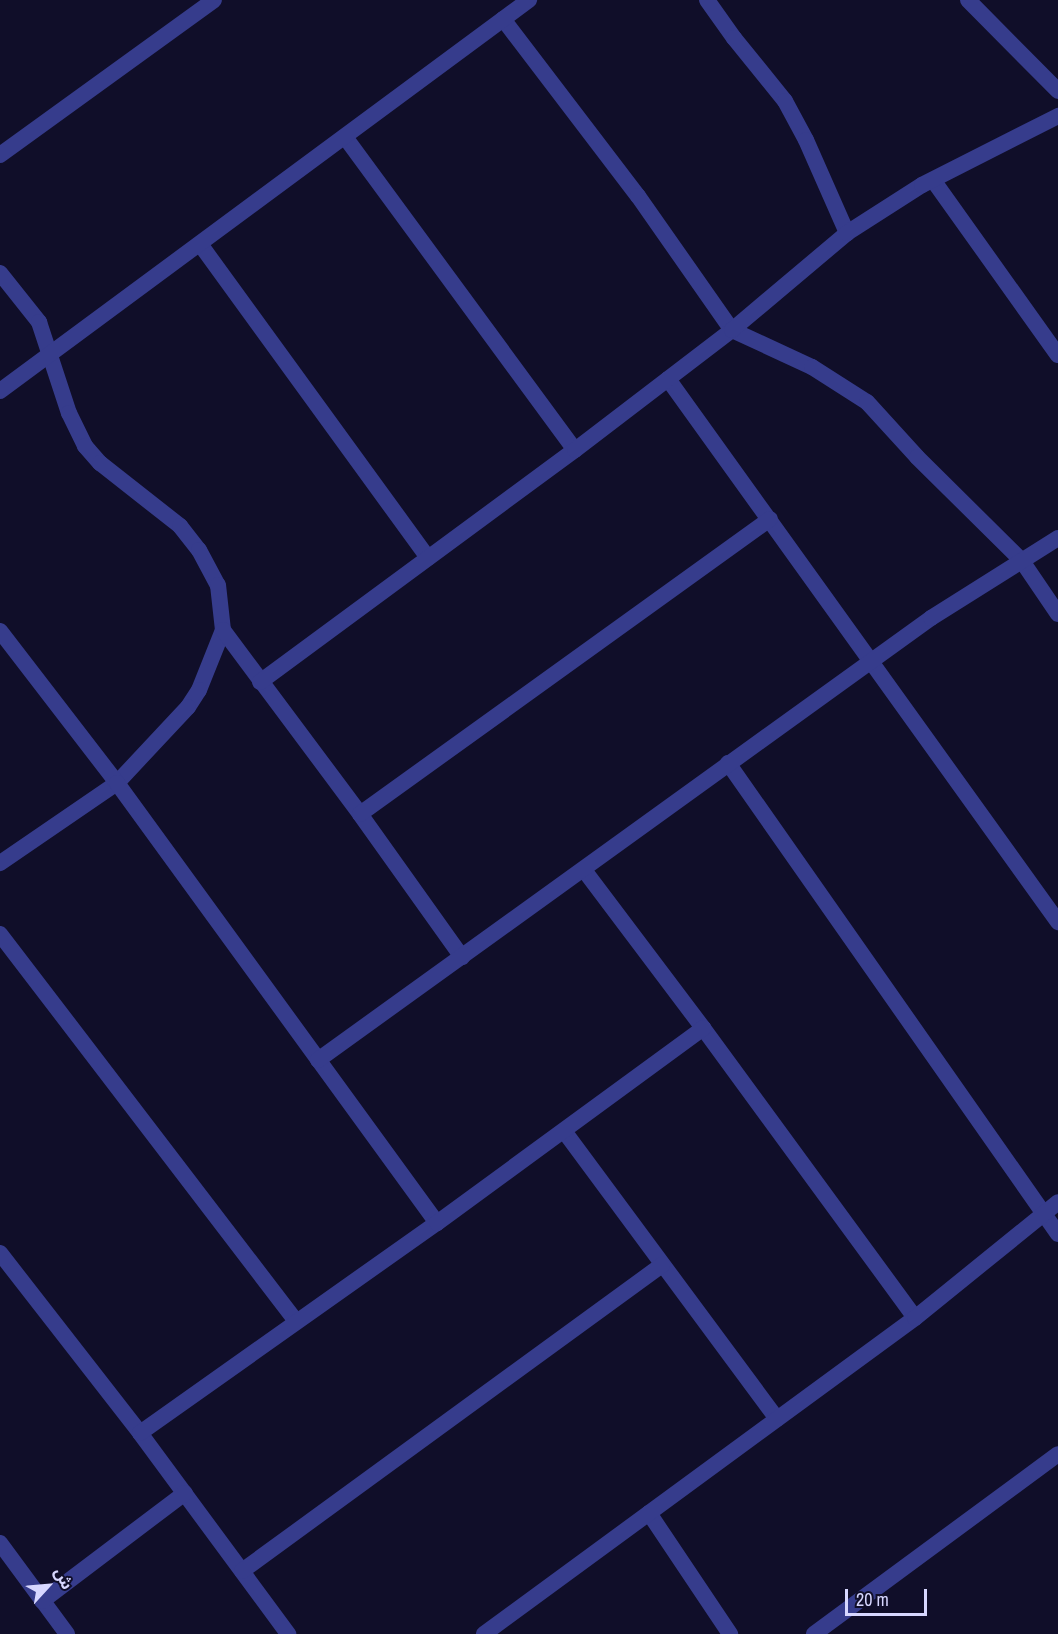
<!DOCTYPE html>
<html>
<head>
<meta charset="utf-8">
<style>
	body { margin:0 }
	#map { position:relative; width:1058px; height:1634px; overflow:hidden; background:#100e29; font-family:"Archivo Narrow","Noto Sans Arabic",sans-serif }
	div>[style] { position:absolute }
	.minor>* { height:16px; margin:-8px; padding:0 8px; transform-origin:8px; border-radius:8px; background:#363c8c }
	span { translate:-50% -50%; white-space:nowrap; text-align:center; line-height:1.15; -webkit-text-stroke:6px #100e29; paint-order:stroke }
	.north { position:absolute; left:18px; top:1556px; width:60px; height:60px; -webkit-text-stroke:4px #100e29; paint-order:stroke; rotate:64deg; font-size:16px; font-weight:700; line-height:24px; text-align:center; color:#d7d7ff }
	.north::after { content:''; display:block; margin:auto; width:21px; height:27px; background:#d7d7ff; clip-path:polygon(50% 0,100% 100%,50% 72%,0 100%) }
	.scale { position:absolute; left:845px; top:1589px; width:82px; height:27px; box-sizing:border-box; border:3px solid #d7d7ff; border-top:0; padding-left:8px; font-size:18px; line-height:21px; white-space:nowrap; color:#d7d7ff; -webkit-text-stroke:4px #100e29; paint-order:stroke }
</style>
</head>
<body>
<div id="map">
	<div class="minor">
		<i style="left:707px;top:0;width:47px;rotate:54.6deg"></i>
		<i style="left:734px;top:38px;width:81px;rotate:51deg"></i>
		<i style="left:785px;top:101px;width:44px;rotate:61.7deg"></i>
		<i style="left:806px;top:140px;width:102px;rotate:66.2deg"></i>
		<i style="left:968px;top:0;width:128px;rotate:45.3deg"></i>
		<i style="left:503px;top:19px;width:223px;rotate:52.7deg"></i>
		<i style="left:638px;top:196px;width:164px;rotate:55deg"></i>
		<i style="left:732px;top:330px;width:88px;rotate:24.8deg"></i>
		<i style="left:812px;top:367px;width:65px;rotate:32.5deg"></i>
		<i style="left:867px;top:402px;width:74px;rotate:47.7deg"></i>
		<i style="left:917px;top:457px;width:148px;rotate:44.7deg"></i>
		<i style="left:1022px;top:561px;width:64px;rotate:55.8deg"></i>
		<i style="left:345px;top:137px;width:388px;rotate:53.7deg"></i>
		<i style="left:0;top:155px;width:264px;rotate:-35.9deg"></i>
		<i style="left:933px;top:180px;width:215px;rotate:54.5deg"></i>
		<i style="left:200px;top:244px;width:388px;rotate:54deg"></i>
		<i style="left:0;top:273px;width:63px;rotate:51.5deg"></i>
		<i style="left:39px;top:322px;width:96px;rotate:71.8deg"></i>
		<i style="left:69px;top:413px;width:37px;rotate:64deg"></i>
		<i style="left:85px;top:446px;width:23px;rotate:49deg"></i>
		<i style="left:100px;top:463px;width:102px;rotate:38.2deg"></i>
		<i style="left:180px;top:526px;width:31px;rotate:52deg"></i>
		<i style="left:199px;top:550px;width:40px;rotate:62deg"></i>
		<i style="left:218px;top:585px;width:45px;rotate:83.7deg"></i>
		<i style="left:223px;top:630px;width:65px;rotate:111.8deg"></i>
		<i style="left:199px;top:690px;width:20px;rotate:123deg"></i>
		<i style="left:188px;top:707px;width:104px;rotate:133.1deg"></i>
		<i style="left:117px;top:783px;width:142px;rotate:145.6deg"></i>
		<i style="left:668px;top:379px;width:669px;rotate:54.31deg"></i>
		<i style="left:0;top:391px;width:658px;rotate:-36.47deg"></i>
		<i style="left:223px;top:630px;width:229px;rotate:53.3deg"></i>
		<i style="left:360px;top:814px;width:176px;rotate:54.5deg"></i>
		<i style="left:0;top:631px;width:192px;rotate:52.4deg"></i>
		<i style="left:117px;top:783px;width:544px;rotate:53.97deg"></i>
		<i style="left:260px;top:682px;width:391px;rotate:-36.4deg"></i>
		<i style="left:575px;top:450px;width:198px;rotate:-37.4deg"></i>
		<i style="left:732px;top:330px;width:150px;rotate:-40.1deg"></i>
		<i style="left:847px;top:233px;width:89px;rotate:-32.6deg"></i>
		<i style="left:922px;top:185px;width:153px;rotate:-26.9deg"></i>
		<i style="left:728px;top:763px;width:575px;rotate:54.98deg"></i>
		<i style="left:360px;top:814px;width:505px;rotate:-35.74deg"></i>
		<i style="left:584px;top:870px;width:198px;rotate:53deg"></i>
		<i style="left:703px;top:1028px;width:359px;rotate:53.8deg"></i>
		<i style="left:0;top:934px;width:487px;rotate:52.6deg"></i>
		<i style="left:318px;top:1060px;width:756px;rotate:-35.79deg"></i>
		<i style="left:931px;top:618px;width:150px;rotate:-32.2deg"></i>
		<i style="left:564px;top:1131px;width:358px;rotate:53.5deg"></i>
		<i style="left:0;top:1253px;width:228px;rotate:52.1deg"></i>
		<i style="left:140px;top:1433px;width:250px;rotate:53.6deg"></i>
		<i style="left:140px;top:1433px;width:364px;rotate:-35.3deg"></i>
		<i style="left:437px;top:1223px;width:330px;rotate:-36.2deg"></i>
		<i style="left:649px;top:1513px;width:146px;rotate:56.2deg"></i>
		<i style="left:0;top:1543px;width:113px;rotate:53.6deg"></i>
		<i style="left:242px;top:1571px;width:520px;rotate:-36.08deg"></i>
		<i style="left:42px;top:1601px;width:179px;rotate:-37.1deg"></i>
		<i style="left:484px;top:1634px;width:534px;rotate:-36.25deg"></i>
		<i style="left:915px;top:1318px;width:184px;rotate:-39deg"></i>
		<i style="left:814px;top:1634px;width:303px;rotate:-36.4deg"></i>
	</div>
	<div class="north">ش</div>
	<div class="scale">20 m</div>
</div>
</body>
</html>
